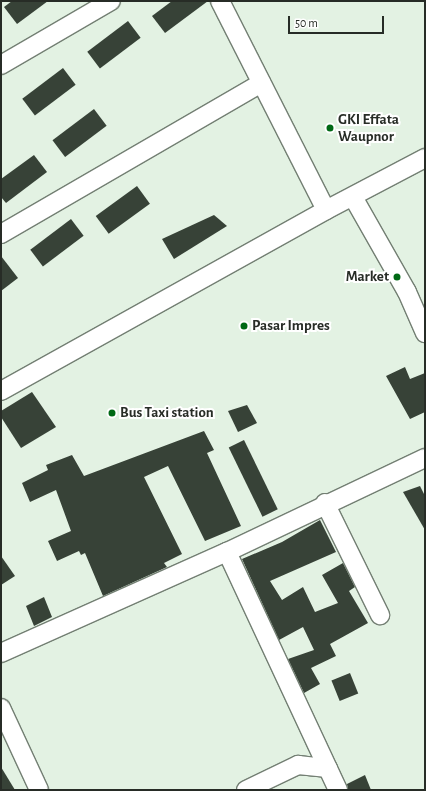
<!DOCTYPE html>
<html>
<head>
<meta charset="utf-8">
<style>
	body { margin:0 }
	#map { position:relative; width:426px; height:791px; overflow:hidden; background:#e3f2e3; font-family:"Alegreya Sans",sans-serif }
	div>[style] { position:absolute }
	.building>* { inset:0; background:#374237; transform-origin:0 0 }
	.roads { filter:drop-shadow(1px 0 #737f73) drop-shadow(-1px 0 #737f73) drop-shadow(0 1px #737f73) drop-shadow(0 -1px #737f73) }
	.minor>* { height:18px; margin:-9px; padding:0 9px; transform-origin:9px; border-radius:9px; background:#fff }
	.dots>* { width:11px; height:11px; translate:-50% -50%; box-sizing:border-box; border:2px solid #fff; border-radius:50% }
	span { translate:-50% -50%; white-space:nowrap; text-align:center; line-height:1.15; -webkit-text-stroke:4px #fff; paint-order:stroke }
	.poi-label { font-size:15px; color:#272c26; font-weight:700 }
	.left { translate:0 -50%; text-align:left }
	.right { translate:-100% -50%; text-align:right }
	.frame { position:absolute; inset:0; border:2px solid #272c26; pointer-events:none }
	.scale { position:absolute; left:288px; top:16px; width:96px; height:18px; box-sizing:border-box; border:2px solid #272c26; border-top:0; padding-left:5px; font-size:12px; line-height:14px; white-space:nowrap; color:#272c26; -webkit-text-stroke:3px #fff; paint-order:stroke }
</style>
</head>
<body>
<div id="map">
	<div class="building">
		<i style="clip-path:polygon(12px 1px,48px 1px,17px 24px,4px 7px)"></i>
		<i style="clip-path:polygon(172px 1px,208px 1px,165px 33px,152px 16px)"></i>
		<i style="left:128px;top:21px;width:21px;height:51px;rotate:53deg"></i>
		<i style="left:63px;top:68px;width:21px;height:51px;rotate:53deg"></i>
		<i style="left:94px;top:109px;width:21px;height:52px;rotate:53deg"></i>
		<i style="clip-path:polygon(34px 155px,47px 172px,6px 203px,1px 197px,1px 179px)"></i>
		<i style="left:137px;top:186px;width:22px;height:51px;rotate:54deg"></i>
		<i style="clip-path:polygon(214px 215px,227px 226px,174px 259px,162px 239px)"></i>
		<i style="left:71px;top:219px;width:21px;height:51px;rotate:53deg"></i>
		<i style="clip-path:polygon(1px 256px,18px 278px,1px 291px)"></i>
		<i style="clip-path:polygon(405px 367px,410px 379px,425px 373px,425px 412px,410px 419px,386px 376px)"></i>
		<i style="clip-path:polygon(32px 392px,56px 427px,21px 448px,1px 417px,1px 411px)"></i>
		<i style="clip-path:polygon(247px 405px,257px 423px,238px 432px,228px 411px)"></i>
		<i style="clip-path:polygon(204px 431px,214px 450px,207px 453px,241px 526px,205px 541px,168px 466px,144px 477px,182px 554px,164px 563px,167px 567px,103px 596px,85px 553px,81px 555px,79px 551px,57px 561px,48px 541px,71px 531px,56px 490px,30px 502px,22px 483px,48px 470px,46px 465px,72px 455px,84px 476px)"></i>
		<i style="left:244px;top:440px;width:77px;height:17px;rotate:64deg"></i>
		<i style="clip-path:polygon(420px 486px,425px 496px,425px 530px,403px 492px)"></i>
		<i style="clip-path:polygon(320px 520px,336px 552px,270px 581px,282px 600px,303px 587px,315px 612px,338px 603px,322px 575px,343px 563px,355px 587px,349px 591px,368px 623px,330px 644px,336px 656px,311px 668px,320px 684px,304px 693px,288px 659px,314px 650px,303px 627px,279px 640px,242px 559px,282px 542px)"></i>
		<i style="clip-path:polygon(1px 556px,15px 576px,1px 585px)"></i>
		<i style="clip-path:polygon(44px 597px,52px 617px,34px 626px,26px 606px)"></i>
		<i style="left:350px;top:673px;width:22px;height:20px;rotate:68deg"></i>
		<i style="clip-path:polygon(1px 767px,15px 790px,1px 790px)"></i>
		<i style="clip-path:polygon(365px 775px,371px 790px,348px 790px,347px 784px)"></i>
	</div>
	<div class="roads">
		<div class="minor">
			<i style="left:220px;top:1px;width:234px;rotate:63.1deg"></i>
			<i style="left:1px;top:65px;width:127px;rotate:-30.2deg"></i>
			<i style="left:353px;top:197px;width:109px;rotate:60.4deg"></i>
			<i style="left:407px;top:292px;width:45px;rotate:66.3deg"></i>
			<i style="left:1px;top:234px;width:301px;rotate:-30.1deg"></i>
			<i style="left:1px;top:391px;width:372px;rotate:-29.1deg"></i>
			<i style="left:326px;top:210px;width:112px;rotate:-27.7deg"></i>
			<i style="left:325px;top:503px;width:125px;rotate:63.8deg"></i>
			<i style="left:227px;top:552px;width:263px;rotate:65deg"></i>
			<i style="left:1px;top:653px;width:248px;rotate:-24.1deg"></i>
			<i style="left:227px;top:552px;width:219px;rotate:-25.4deg"></i>
			<i style="left:1px;top:708px;width:90px;rotate:65.1deg"></i>
			<i style="left:246px;top:790px;width:58px;rotate:-25.7deg"></i>
			<i style="left:298px;top:765px;width:30px;rotate:6deg"></i>
		</div>
	</div>
	<div class="dots">
		<i style="left:330px;top:128px;background:#006915"></i>
		<i style="left:397px;top:277px;background:#006915"></i>
		<i style="left:244px;top:326px;background:#006915"></i>
		<i style="left:112px;top:413px;background:#006915"></i>
	</div>
	<div class="poi-label">
		<span class="left" style="left:338px;top:128px">GKI Effata<br>Waupnor</span>
		<span class="right" style="left:389px;top:277px">Market</span>
		<span class="left" style="left:252px;top:326px">Pasar Impres</span>
		<span class="left" style="left:120px;top:413px">Bus Taxi station</span>
	</div>
	<div class="frame"></div>
	<div class="scale">50 m</div>
</div>
</body>
</html>
